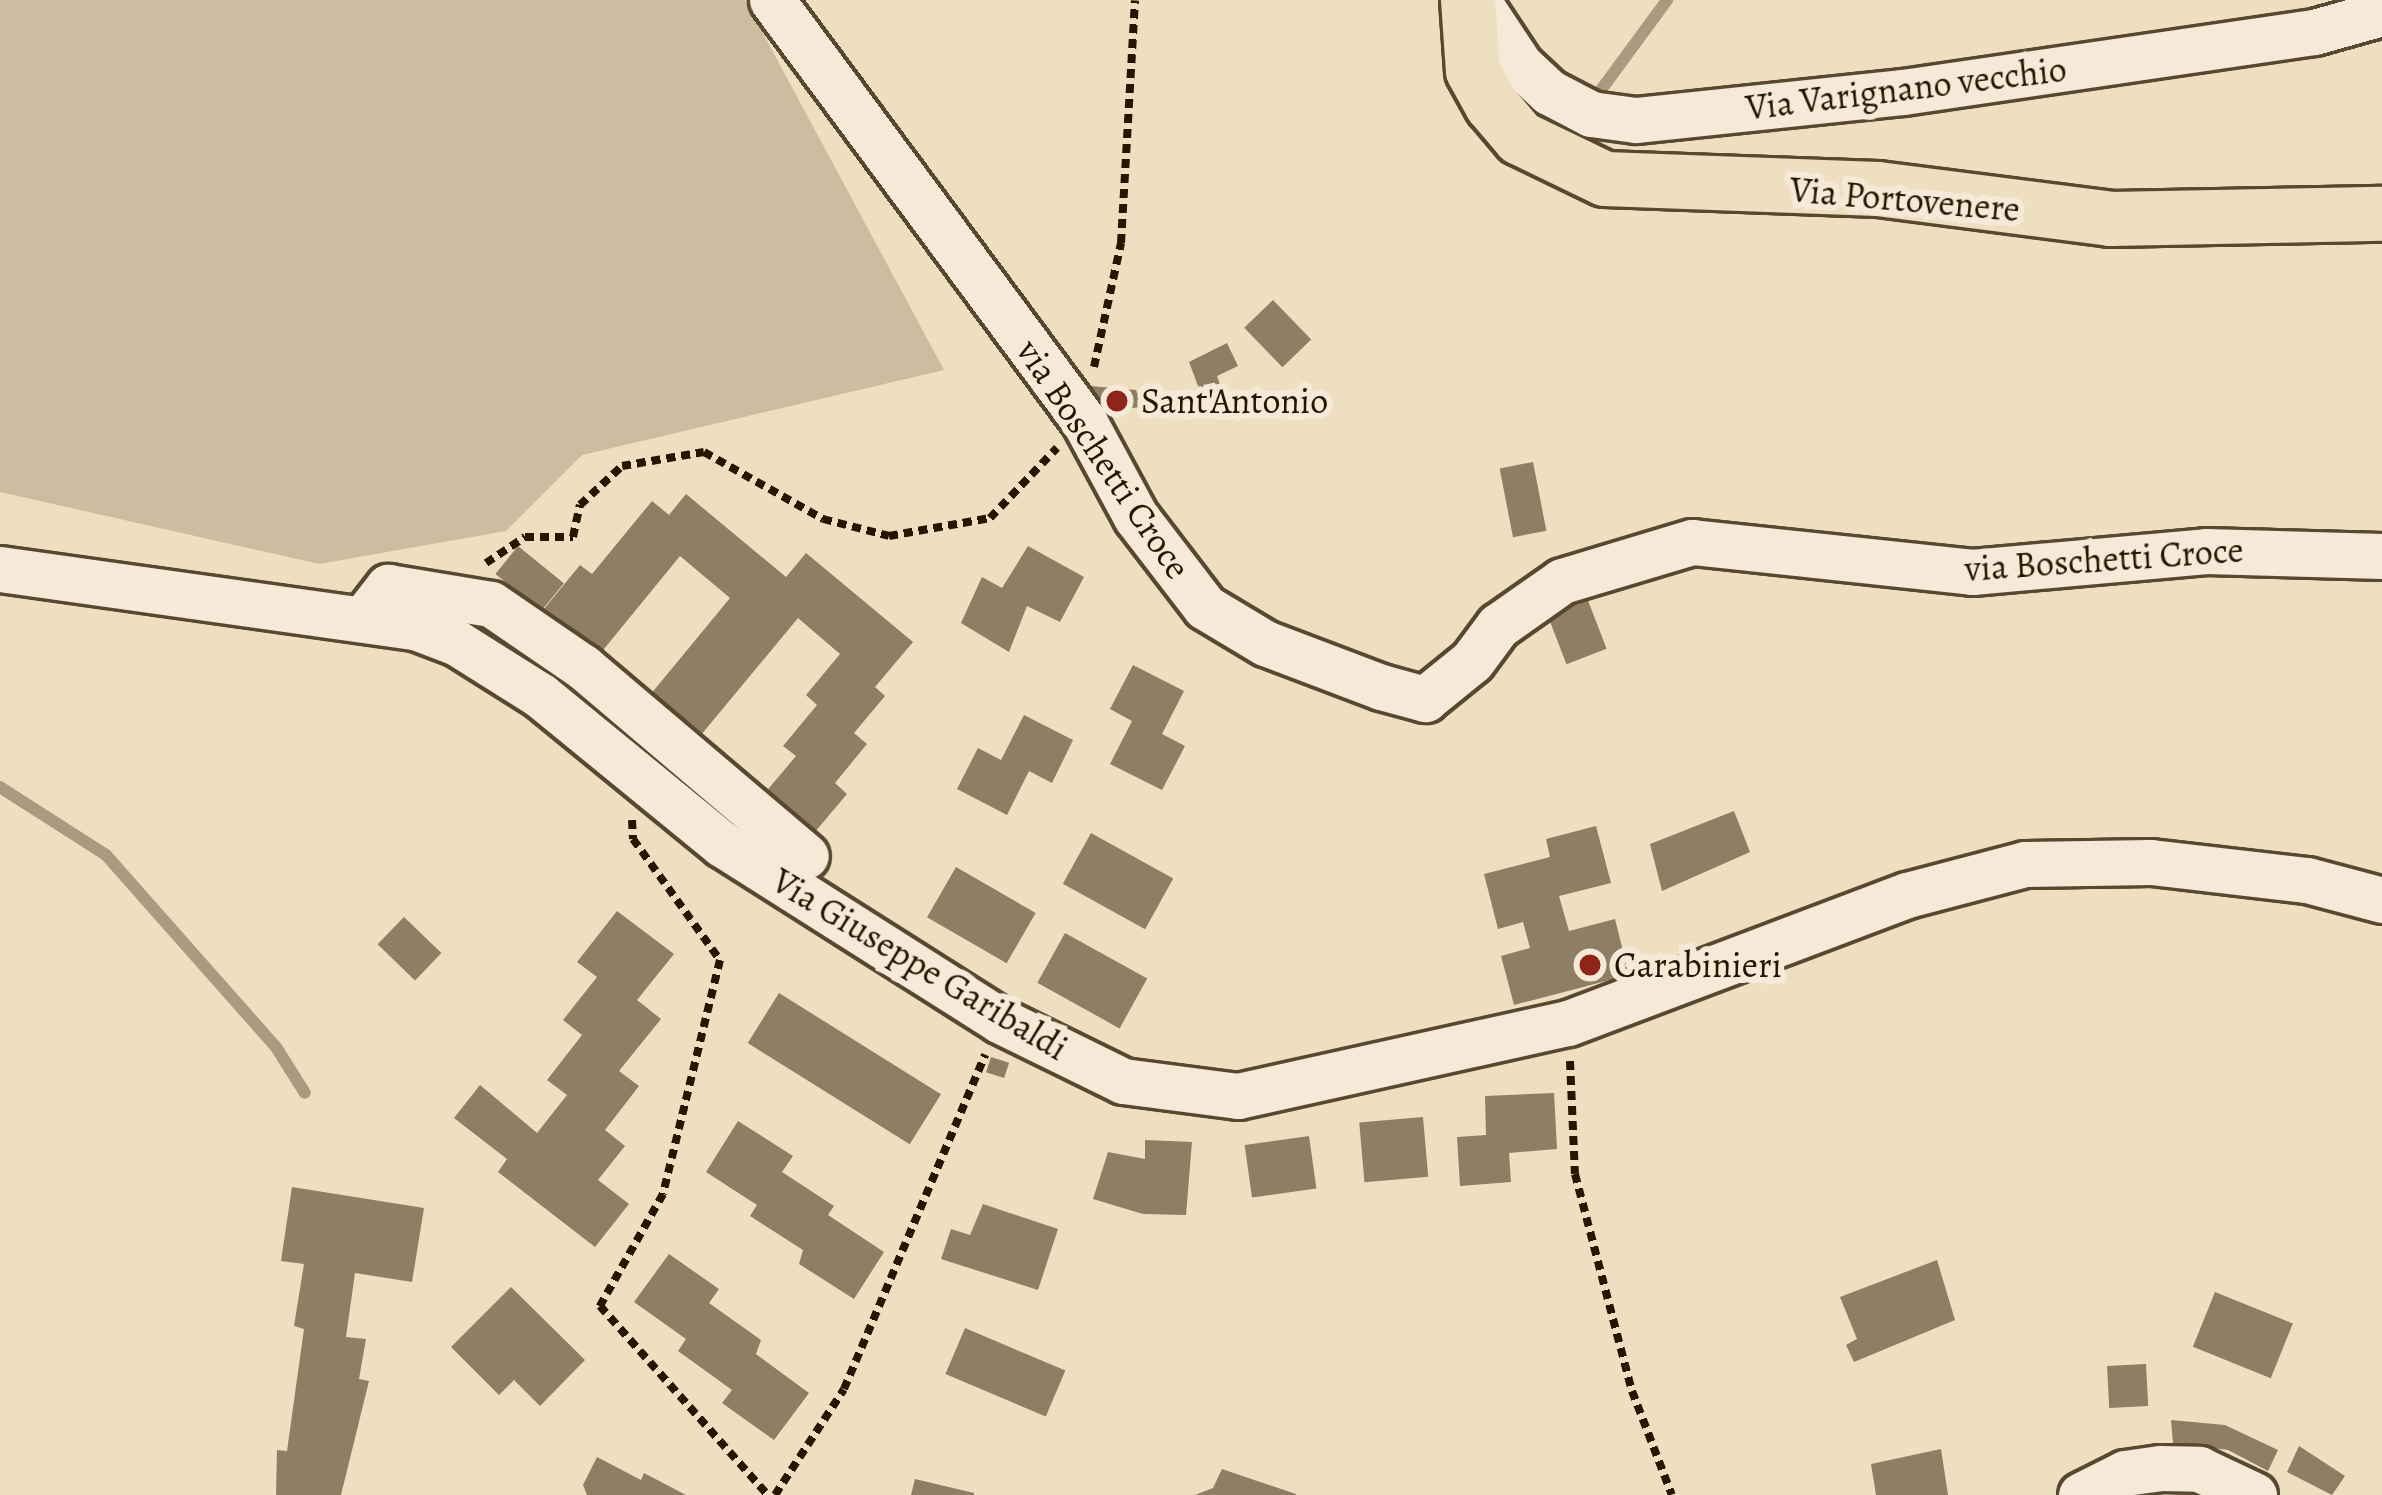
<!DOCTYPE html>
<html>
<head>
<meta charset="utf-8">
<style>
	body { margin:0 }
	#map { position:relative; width:2382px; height:1495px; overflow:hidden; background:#eedfc1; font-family:Alegreya,serif }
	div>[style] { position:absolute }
	.green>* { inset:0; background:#ccbda0 }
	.stream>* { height:12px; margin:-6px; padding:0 6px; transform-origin:6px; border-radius:6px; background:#aa9a7f }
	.building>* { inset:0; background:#8e7e64; transform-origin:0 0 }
	.path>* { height:8px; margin-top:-4px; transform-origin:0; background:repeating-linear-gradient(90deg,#271500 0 9px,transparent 0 15px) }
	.roads { filter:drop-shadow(3px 0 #594830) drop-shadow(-3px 0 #594830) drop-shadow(0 3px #594830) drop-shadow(0 -3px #594830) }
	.minor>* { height:45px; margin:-22.5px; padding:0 22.5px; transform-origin:22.5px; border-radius:22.5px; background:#f4ead7 }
	.major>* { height:54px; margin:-27px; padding:0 27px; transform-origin:27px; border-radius:27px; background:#eedfc1 }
	.dots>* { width:33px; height:33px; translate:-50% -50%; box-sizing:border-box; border:6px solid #f4ead7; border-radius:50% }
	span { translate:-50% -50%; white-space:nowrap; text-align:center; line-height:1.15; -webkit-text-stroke:12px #f4ead7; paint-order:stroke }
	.street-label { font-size:36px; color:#271500 }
	.poi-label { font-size:36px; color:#271500 }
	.left { translate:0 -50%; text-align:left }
</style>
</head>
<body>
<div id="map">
	<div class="green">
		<i style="clip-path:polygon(0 0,745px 0,944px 370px,582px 455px,506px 531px,319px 564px,0 492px)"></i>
	</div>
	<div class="stream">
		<i style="left:1601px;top:90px;width:112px;rotate:-53.7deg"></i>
		<i style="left:0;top:787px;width:126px;rotate:32.7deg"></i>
		<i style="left:106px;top:855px;width:256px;rotate:48.5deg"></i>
		<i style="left:276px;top:1047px;width:54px;rotate:57.8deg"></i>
	</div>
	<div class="building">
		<i style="left:1273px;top:300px;width:55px;height:40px;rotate:46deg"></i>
		<i style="clip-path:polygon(1227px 343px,1238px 366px,1217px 376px,1225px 399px,1206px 407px,1189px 362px)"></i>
		<i style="clip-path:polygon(1091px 386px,1136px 390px,1143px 407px,1090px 412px)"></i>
		<i style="left:1533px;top:462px;width:70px;height:34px;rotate:79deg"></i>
		<i style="clip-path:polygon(686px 494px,786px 577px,806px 553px,913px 642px,875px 687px,885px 696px,854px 733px,867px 744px,835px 783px,847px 794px,809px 839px,760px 799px,796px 756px,783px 746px,817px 705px,806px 695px,840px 654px,798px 618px,696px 741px,646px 700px,730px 598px,680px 556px,595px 660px,539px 615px,580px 565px,592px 574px,652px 501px,669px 515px)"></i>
		<i style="left:518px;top:546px;width:59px;height:36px;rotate:39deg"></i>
		<i style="clip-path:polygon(1028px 546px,1084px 577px,1060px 622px,1027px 606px,1009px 652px,961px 623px,982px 577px,1002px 588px)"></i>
		<i style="left:1584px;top:590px;width:63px;height:43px;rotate:69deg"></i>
		<i style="clip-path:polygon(1133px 665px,1184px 691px,1162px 734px,1185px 746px,1162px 790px,1110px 764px,1132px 721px,1110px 709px)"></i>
		<i style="clip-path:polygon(1024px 715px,1073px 740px,1052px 783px,1029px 771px,1007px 815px,957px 789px,978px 748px,1001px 760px)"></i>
		<i style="clip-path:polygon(1734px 811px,1750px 852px,1662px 891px,1650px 844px)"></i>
		<i style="clip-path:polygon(1596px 826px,1611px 883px,1559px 896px,1569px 931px,1615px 919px,1629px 975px,1514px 1005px,1501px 956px,1530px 948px,1523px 922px,1498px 929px,1484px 874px,1550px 857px,1546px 839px)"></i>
		<i style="left:1091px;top:833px;width:94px;height:58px;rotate:29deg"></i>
		<i style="left:956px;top:867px;width:92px;height:58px;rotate:30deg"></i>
		<i style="clip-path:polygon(617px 911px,674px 954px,637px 1000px,661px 1019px,619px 1071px,639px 1086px,605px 1130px,625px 1146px,598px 1180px,629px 1204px,595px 1247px,498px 1172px,507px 1159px,454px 1118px,480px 1085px,537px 1133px,567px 1095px,547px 1080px,582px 1035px,563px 1020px,597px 977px,577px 962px)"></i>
		<i style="left:404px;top:917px;width:52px;height:38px;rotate:44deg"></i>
		<i style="left:1065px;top:933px;width:94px;height:57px;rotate:29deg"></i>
		<i style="left:779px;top:993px;width:191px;height:59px;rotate:32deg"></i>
		<i style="left:991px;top:1057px;width:19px;height:16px;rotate:18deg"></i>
		<i style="clip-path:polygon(1554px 1093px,1557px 1149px,1509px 1153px,1511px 1182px,1460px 1186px,1457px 1137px,1486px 1135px,1485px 1096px)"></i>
		<i style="left:1423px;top:1117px;width:60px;height:64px;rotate:85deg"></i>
		<i style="clip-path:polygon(738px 1121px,793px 1156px,782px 1172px,834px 1206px,828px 1215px,884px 1252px,854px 1299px,799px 1264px,803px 1250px,750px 1216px,757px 1205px,706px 1172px)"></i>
		<i style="left:1309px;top:1136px;width:53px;height:65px;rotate:82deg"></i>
		<i style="clip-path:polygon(1145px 1140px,1192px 1142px,1186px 1215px,1143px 1214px,1093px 1199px,1108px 1152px,1145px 1159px)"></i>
		<i style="clip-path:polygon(292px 1187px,424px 1208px,412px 1282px,355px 1273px,346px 1337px,366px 1339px,359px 1379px,369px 1381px,341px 1495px,276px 1495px,277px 1450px,287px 1451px,304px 1329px,294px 1326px,304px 1264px,281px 1261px)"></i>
		<i style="clip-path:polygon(983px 1204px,1058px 1229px,1038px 1290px,941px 1259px,951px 1229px,970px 1235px)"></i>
		<i style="clip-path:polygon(669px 1254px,719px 1289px,709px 1303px,761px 1340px,756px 1354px,809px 1393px,774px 1440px,722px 1403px,732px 1390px,678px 1351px,686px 1339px,634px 1302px)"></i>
		<i style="clip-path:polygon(1937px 1260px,1955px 1320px,1854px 1362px,1846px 1345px,1857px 1339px,1840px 1297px)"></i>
		<i style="clip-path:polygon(511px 1287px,585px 1360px,540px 1406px,514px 1380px,499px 1395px,451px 1347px)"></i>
		<i style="left:2215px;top:1292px;width:84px;height:59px;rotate:22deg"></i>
		<i style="left:965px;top:1328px;width:109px;height:50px;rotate:23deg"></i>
		<i style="left:2146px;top:1364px;width:42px;height:39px;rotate:87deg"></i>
		<i style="clip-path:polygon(2171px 1420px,2225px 1425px,2278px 1450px,2268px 1471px,2228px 1450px,2173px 1443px)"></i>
		<i style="clip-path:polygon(2299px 1446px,2345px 1476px,2332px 1495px,2287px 1472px)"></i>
		<i style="clip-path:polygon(1941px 1449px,1948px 1495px,1876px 1495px,1871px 1464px)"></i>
		<i style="clip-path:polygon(597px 1457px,641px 1480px,644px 1473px,686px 1495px,587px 1495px,583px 1485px)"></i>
		<i style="clip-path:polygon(1222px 1469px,1296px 1494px,1296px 1495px,1195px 1495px,1213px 1488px)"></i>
		<i style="clip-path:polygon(915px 1479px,974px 1493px,974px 1495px,911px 1495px)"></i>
	</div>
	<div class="path">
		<i style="left:1094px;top:367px;width:127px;rotate:-77.7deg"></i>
		<i style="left:1121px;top:243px;width:243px;rotate:-86.7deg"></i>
		<i style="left:486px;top:563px;width:47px;rotate:-33.7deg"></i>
		<i style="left:525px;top:537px;width:48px"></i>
		<i style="left:573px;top:537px;width:33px;rotate:-78deg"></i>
		<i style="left:580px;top:505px;width:57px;rotate:-42.9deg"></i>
		<i style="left:622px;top:466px;width:83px;rotate:-9.7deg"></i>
		<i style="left:704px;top:452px;width:137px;rotate:29.4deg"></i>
		<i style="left:823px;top:519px;width:68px;rotate:14.4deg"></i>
		<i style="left:889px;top:536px;width:103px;rotate:-10.1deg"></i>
		<i style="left:990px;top:518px;width:97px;rotate:-46.3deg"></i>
		<i style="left:632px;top:820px;width:19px;rotate:87deg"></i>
		<i style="left:633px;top:839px;width:149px;rotate:54.3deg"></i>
		<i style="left:720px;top:960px;width:241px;rotate:103.7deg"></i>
		<i style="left:663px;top:1194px;width:129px;rotate:119.4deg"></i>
		<i style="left:600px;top:1306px;width:253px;rotate:48.4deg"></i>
		<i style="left:1570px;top:1061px;width:113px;rotate:87.5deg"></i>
		<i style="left:1575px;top:1174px;width:224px;rotate:75.3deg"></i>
		<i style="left:1632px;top:1391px;width:111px;rotate:69deg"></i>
		<i style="left:775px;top:1495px;width:126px;rotate:-56.9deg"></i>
		<i style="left:844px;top:1389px;width:363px;rotate:-67.1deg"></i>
	</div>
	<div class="roads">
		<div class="minor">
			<i style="left:772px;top:0;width:524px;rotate:53.46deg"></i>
			<i style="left:1084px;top:421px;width:109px;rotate:61.6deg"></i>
			<i style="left:1136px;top:517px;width:113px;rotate:52.5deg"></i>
			<i style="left:1205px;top:607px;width:70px;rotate:31deg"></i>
			<i style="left:1265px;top:643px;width:124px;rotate:20.8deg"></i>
			<i style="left:1381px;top:687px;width:46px;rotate:15.3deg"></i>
			<i style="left:1425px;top:699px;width:60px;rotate:-39deg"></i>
			<i style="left:1472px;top:661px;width:44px;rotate:-53.4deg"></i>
			<i style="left:1498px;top:626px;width:78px;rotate:-35.1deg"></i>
			<i style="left:1562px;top:581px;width:136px;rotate:-16.7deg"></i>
			<i style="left:1692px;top:542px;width:282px;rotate:6.1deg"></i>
			<i style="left:1972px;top:572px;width:235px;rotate:-5.1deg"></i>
			<i style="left:2206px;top:551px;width:176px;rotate:1.6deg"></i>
			<i style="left:1477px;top:0;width:78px;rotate:56.5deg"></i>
			<i style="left:1520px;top:65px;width:40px;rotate:43deg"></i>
			<i style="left:1549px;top:92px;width:47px;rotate:27.6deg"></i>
			<i style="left:1591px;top:114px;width:45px;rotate:7.6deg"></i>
			<i style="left:1636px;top:120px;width:268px;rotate:-6deg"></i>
			<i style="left:1903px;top:92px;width:415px;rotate:-8.3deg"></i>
			<i style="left:2314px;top:32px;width:71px;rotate:-15.6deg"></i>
			<i style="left:0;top:569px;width:419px;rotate:8deg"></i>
			<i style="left:415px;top:627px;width:45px;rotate:20.9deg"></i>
			<i style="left:457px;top:643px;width:99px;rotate:32.2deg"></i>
			<i style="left:541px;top:696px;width:234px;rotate:39.3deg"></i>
			<i style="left:722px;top:844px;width:328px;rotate:32.4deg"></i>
			<i style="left:999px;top:1020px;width:138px;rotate:26.2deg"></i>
			<i style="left:1123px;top:1081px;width:116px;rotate:7.4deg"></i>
			<i style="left:1238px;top:1096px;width:338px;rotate:-12.5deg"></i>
			<i style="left:1568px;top:1023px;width:362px;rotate:-20.7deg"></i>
			<i style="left:1907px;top:895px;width:122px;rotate:-14.7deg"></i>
			<i style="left:2025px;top:864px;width:126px;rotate:-0.9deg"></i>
			<i style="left:2151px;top:862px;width:157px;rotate:6.6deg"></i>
			<i style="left:2307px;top:880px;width:78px;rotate:14.9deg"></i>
			<i style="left:363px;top:619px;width:41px;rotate:-52deg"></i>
			<i style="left:388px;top:587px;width:104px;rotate:9.4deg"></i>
			<i style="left:491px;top:604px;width:112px;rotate:34.4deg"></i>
			<i style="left:583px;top:667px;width:292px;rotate:40.3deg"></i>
			<i style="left:2081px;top:1495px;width:49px;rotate:-26.6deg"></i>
			<i style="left:2125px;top:1473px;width:35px;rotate:-8deg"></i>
			<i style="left:2160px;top:1468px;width:39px;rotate:1deg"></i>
			<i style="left:2199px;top:1469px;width:61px;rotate:25.3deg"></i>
		</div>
		<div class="major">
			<i style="left:1468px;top:0;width:71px;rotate:86deg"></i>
			<i style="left:1473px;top:71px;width:39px;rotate:61deg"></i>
			<i style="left:1492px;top:105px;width:43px;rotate:49.7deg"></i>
			<i style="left:1520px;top:138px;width:94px;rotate:25.8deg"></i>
			<i style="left:1605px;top:179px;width:273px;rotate:2.1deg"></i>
			<i style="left:1878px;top:189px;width:235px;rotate:7.3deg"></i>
			<i style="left:2111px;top:219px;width:271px;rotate:-1.1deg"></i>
		</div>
	</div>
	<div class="dots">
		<i style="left:1117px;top:401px;background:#8f2418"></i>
		<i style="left:1590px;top:965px;background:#8f2418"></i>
	</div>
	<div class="street-label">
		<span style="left:1906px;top:88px;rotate:-7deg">Via Varignano vecchio</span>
		<span style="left:1905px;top:199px;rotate:5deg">Via Portovenere</span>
		<span style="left:1104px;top:459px;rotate:56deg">via Boschetti Croce</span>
		<span style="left:2104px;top:559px;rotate:-4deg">via Boschetti Croce</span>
		<span style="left:920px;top:964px;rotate:31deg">Via Giuseppe Garibaldi</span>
	</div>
	<div class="poi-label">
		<span class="left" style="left:1141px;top:401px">Sant'Antonio</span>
		<span class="left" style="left:1614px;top:965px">Carabinieri</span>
	</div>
</div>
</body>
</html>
